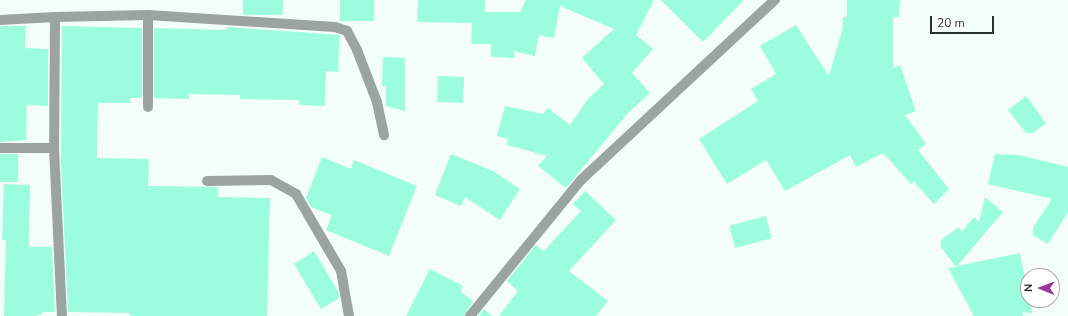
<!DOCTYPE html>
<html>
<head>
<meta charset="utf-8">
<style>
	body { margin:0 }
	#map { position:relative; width:1068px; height:316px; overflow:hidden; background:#f3fefa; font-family:"Nunito Sans",sans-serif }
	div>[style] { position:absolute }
	.building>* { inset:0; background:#9cfcde; transform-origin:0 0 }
	.minor>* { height:10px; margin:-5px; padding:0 5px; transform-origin:5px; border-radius:5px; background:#9ca4a1 }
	span { translate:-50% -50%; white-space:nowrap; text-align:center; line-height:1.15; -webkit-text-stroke:3.5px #fff; paint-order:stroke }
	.north { position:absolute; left:1020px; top:268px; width:40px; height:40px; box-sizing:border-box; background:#fff; border:1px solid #a9acab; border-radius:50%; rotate:271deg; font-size:11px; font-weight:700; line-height:16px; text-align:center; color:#29302e }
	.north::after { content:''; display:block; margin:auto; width:14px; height:18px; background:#99359a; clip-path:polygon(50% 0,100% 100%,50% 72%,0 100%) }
	.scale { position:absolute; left:930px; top:16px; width:64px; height:18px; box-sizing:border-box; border:2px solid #29302e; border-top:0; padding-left:5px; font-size:12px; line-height:14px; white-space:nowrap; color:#29302e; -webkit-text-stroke:3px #fff; paint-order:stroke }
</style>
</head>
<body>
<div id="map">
	<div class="building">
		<i style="left:243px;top:0;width:40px;height:15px"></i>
		<i style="left:340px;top:0;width:34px;height:21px"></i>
		<i style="clip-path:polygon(418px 0,485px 0,485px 12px,520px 12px,526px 0,654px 0,636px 35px,653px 49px,632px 73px,650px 93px,628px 113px,566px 188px,538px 166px,547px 156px,507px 145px,508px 139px,497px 136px,505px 106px,543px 114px,548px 108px,570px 125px,588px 99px,604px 84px,582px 58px,614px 29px,560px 6px,554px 38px,539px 35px,535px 56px,514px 51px,514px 58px,491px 57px,491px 44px,471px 44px,472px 23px,417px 22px)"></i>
		<i style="clip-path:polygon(661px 0,744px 0,703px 42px)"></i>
		<i style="clip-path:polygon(847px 0,900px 0,899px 17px,893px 17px,893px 68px,900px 65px,916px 111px,905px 115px,926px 144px,918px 150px,949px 189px,934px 204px,914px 182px,911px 184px,883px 153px,856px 167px,850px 155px,785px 191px,766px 160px,727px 184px,699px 139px,758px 101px,751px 89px,776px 74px,760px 46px,796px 25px,829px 76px,843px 27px,843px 17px,847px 17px)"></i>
		<i style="clip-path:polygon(0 26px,26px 26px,25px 48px,48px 49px,48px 106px,27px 105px,26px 140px,0 142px)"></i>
		<i style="clip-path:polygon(62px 26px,142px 28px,142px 98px,130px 98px,130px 103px,98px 103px,97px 158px,149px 159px,148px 186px,218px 187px,218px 197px,270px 198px,267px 316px,130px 316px,130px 313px,68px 312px,61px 163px)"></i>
		<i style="clip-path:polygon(227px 27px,340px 35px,338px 72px,326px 71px,325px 106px,299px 105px,299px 100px,240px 99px,240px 95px,189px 94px,189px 99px,154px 98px,154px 28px,227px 30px)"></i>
		<i style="clip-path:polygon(383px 57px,405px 58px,405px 111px,386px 106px,386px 86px,382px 86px)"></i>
		<i style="left:438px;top:76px;width:26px;height:26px;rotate:2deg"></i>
		<i style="clip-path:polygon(1026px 96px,1046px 123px,1033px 133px,1026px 133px,1008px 110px)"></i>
		<i style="left:0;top:154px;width:18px;height:28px"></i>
		<i style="clip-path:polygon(451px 154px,493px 171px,520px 189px,500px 220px,465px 197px,461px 206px,435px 195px)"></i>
		<i style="clip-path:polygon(995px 154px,1019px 155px,1068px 167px,1068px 212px,1048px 244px,1033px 235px,1033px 228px,1052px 199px,988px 184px)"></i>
		<i style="clip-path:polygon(322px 157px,351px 169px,354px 160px,417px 186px,389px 256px,326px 230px,332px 215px,311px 207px,306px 198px)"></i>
		<i style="clip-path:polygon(4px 184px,30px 185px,29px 247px,52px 247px,55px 312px,42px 312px,42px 314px,36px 316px,4px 316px,6px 240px,2px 240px)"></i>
		<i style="clip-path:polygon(585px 191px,616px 220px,569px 271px,608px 301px,596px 316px,499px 316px,518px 291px,507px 281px,536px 245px,544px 251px,581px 211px,573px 204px)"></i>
		<i style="clip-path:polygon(985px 197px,1003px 212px,957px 266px,1020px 253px,1032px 313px,1022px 312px,1024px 316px,974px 316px,948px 268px,956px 267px,941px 247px,941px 240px,959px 227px,962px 232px,974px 217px,979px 222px)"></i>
		<i style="left:766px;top:216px;width:23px;height:38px;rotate:75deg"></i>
		<i style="clip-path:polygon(314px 251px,338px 291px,339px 298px,321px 309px,294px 264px)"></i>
		<i style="clip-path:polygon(430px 269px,463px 286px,461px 292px,473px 301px,464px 316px,406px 316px)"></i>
		<i style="clip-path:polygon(484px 309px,492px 316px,478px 316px)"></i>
	</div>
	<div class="minor">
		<i style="left:55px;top:17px;width:93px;rotate:-1.2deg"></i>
		<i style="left:148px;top:15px;width:187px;rotate:3.7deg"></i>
		<i style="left:335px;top:27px;width:13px;rotate:18deg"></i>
		<i style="left:347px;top:31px;width:21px;rotate:62deg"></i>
		<i style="left:357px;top:50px;width:56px;rotate:69deg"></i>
		<i style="left:377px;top:102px;width:34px;rotate:78deg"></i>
		<i style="left:0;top:20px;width:55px;rotate:-3.1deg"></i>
		<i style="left:55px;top:17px;width:131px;rotate:90.4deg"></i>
		<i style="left:54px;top:148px;width:168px;rotate:87.3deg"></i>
		<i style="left:148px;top:107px;width:92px;rotate:-90deg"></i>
		<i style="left:0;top:148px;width:54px"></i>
		<i style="left:207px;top:181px;width:64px;rotate:-0.9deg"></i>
		<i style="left:271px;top:180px;width:29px;rotate:29deg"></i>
		<i style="left:296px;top:194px;width:89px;rotate:59.7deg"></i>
		<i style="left:341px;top:271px;width:46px;rotate:79.9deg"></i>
		<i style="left:470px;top:316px;width:176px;rotate:-50.8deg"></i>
		<i style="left:581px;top:180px;width:265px;rotate:-42.9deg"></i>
	</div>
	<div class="north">N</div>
	<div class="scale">20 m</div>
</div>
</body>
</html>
